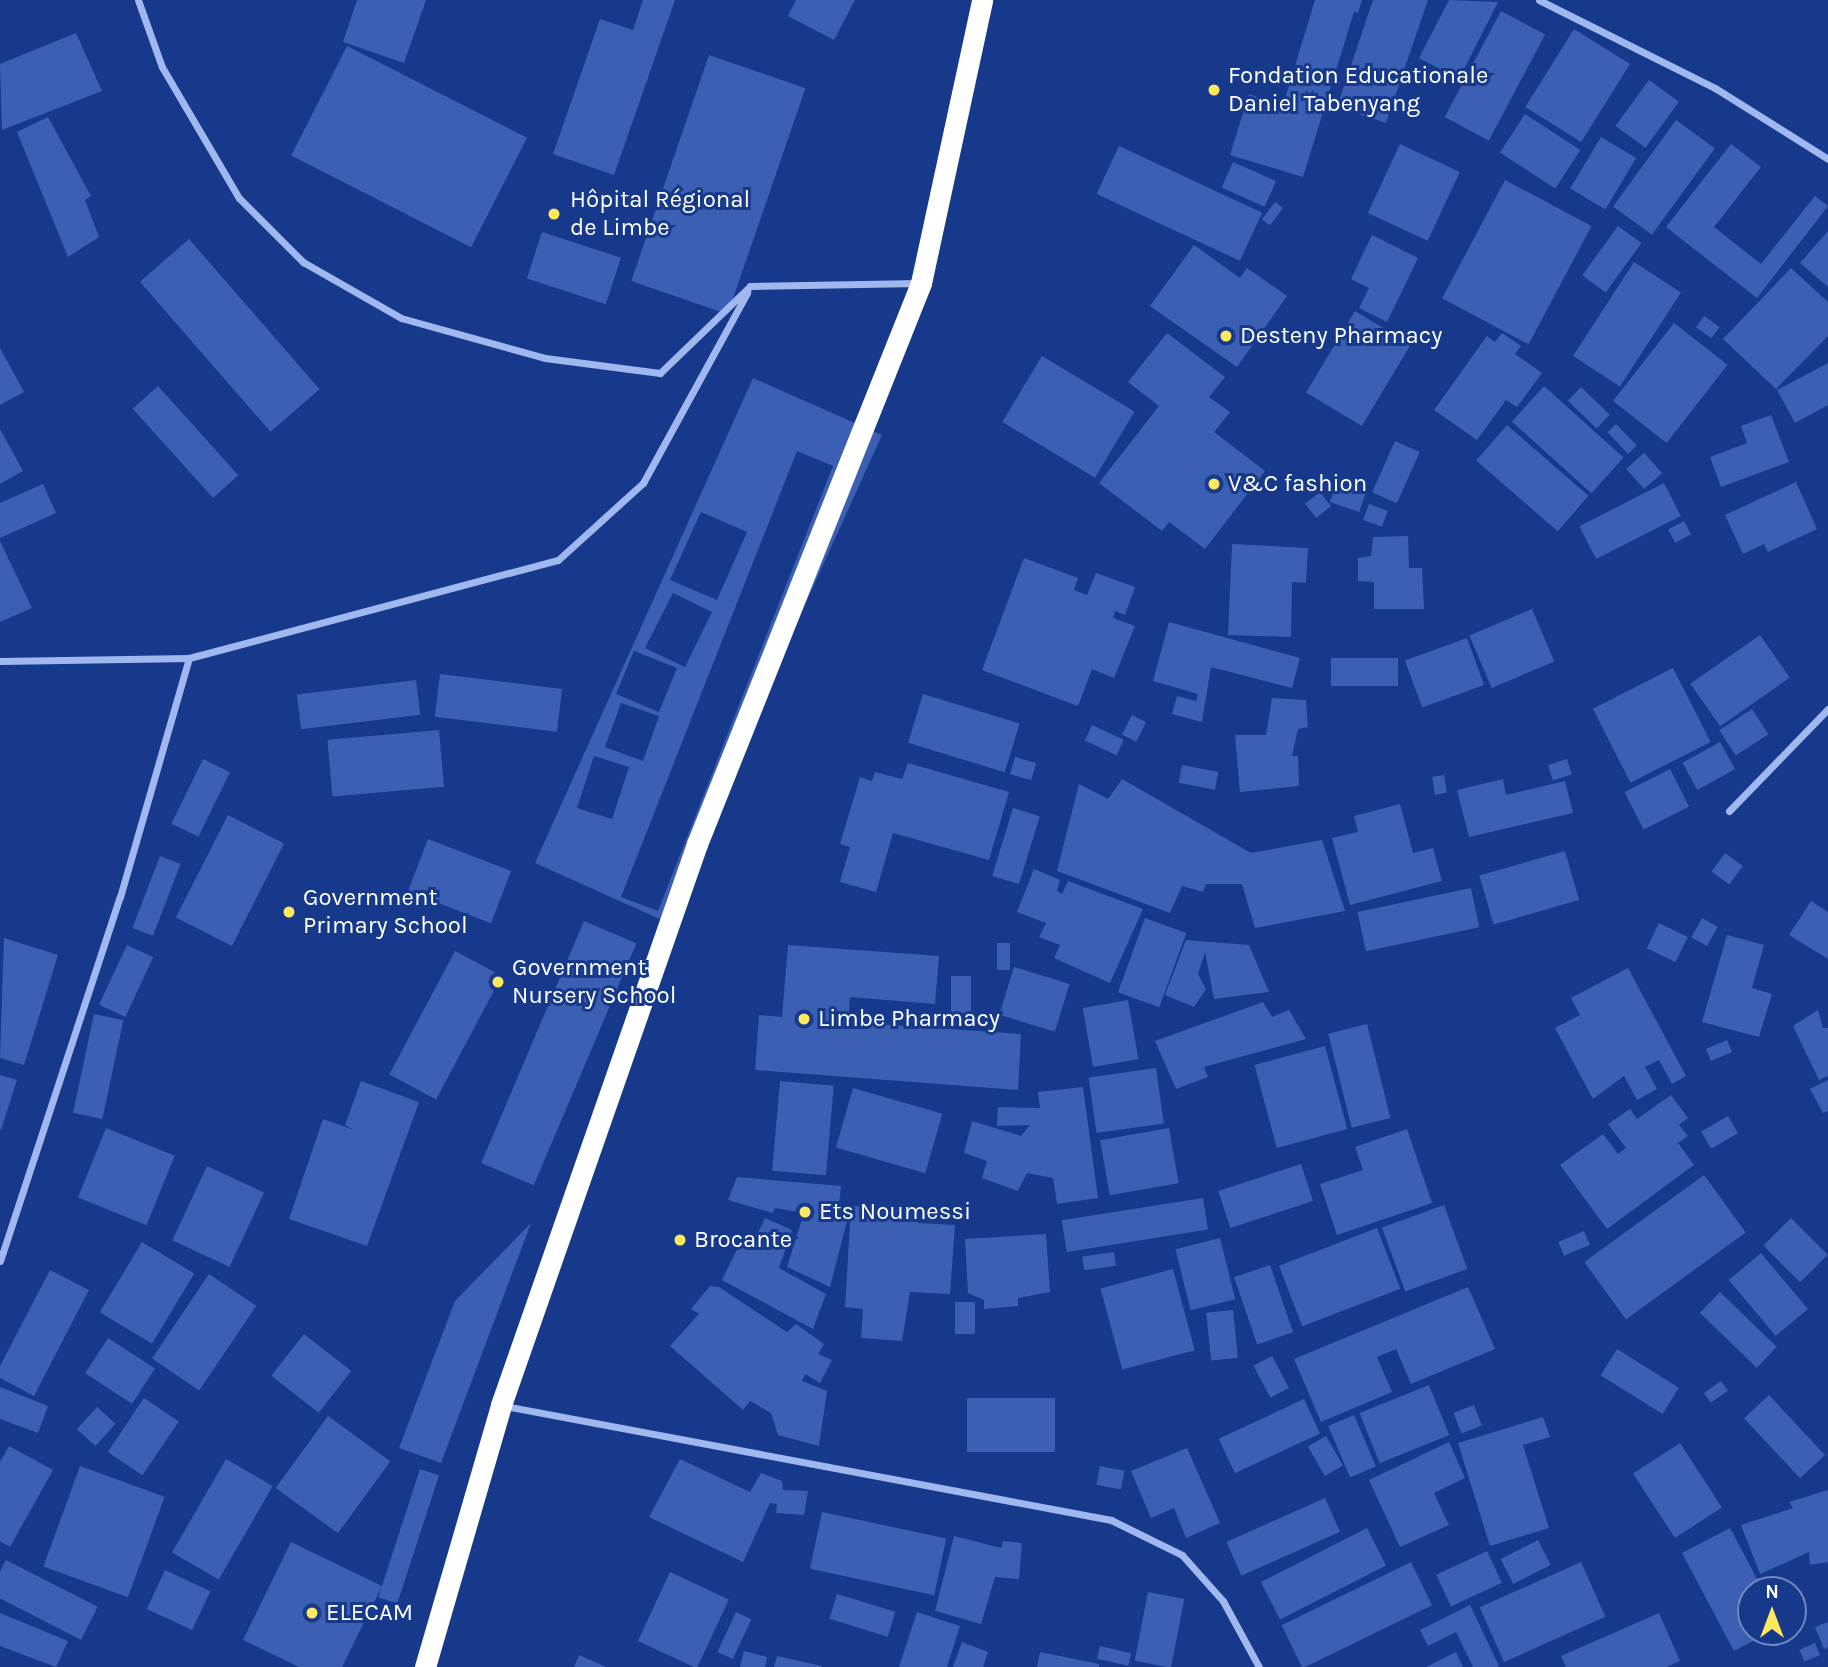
<!DOCTYPE html>
<html>
<head>
<meta charset="utf-8">
<style>
	body { margin:0 }
	#map { position:relative; width:1828px; height:1667px; overflow:hidden; background:#16398c; font-family:Karla,sans-serif }
	div>[style] { position:absolute }
	.building>* { inset:0; background:#3a5fb3; transform-origin:0 0 }
	.street>* { height:7px; margin:-3.5px; padding:0 3.5px; transform-origin:3.5px; border-radius:3.5px; background:#a0b8ef }
	.highway>* { height:21px; margin:-10.5px; padding:0 10.5px; transform-origin:10.5px; border-radius:10.5px; background:#fff }
	.dots>* { width:19px; height:19px; translate:-50% -50%; box-sizing:border-box; border:4px solid #16398c; border-radius:50% }
	span { translate:-50% -50%; white-space:nowrap; text-align:center; line-height:1.15; -webkit-text-stroke:6px #16398c; paint-order:stroke }
	.poi-label { font-size:24px; color:#fff }
	.left { translate:0 -50%; text-align:left }
	.north { position:absolute; left:1737px; top:1576px; width:70px; height:70px; box-sizing:border-box; background:#16398c; border:2px solid #7388ba; border-radius:50%; rotate:0deg; font-size:19px; font-weight:700; line-height:28px; text-align:center; color:#fff }
	.north::after { content:''; display:block; margin:auto; width:24px; height:32px; background:#ffe85e; clip-path:polygon(50% 0,100% 100%,50% 72%,0 100%) }
</style>
</head>
<body>
<div id="map">
	<div class="building">
		<i style="clip-path:polygon(357px 0,426px 0,404px 63px,343px 42px)"></i>
		<i style="clip-path:polygon(643px 0,675px 0,614px 175px,553px 154px,600px 19px,633px 30px)"></i>
		<i style="clip-path:polygon(796px 0,855px 0,834px 40px,788px 16px)"></i>
		<i style="clip-path:polygon(1315px 0,1362px 0,1358px 13px,1354px 12px,1303px 177px,1230px 155px,1249px 94px,1283px 105px)"></i>
		<i style="clip-path:polygon(1373px 0,1428px 0,1386px 123px,1337px 107px)"></i>
		<i style="clip-path:polygon(1449px 0,1498px 2px,1459px 79px,1419px 58px)"></i>
		<i style="left:1501px;top:11px;width:50px;height:120px;rotate:28deg"></i>
		<i style="left:1574px;top:29px;width:66px;height:92px;rotate:32deg"></i>
		<i style="clip-path:polygon(76px 33px,102px 91px,2px 130px,0 64px)"></i>
		<i style="left:347px;top:46px;width:202px;height:123px;rotate:27deg"></i>
		<i style="left:709px;top:55px;width:102px;height:239px;rotate:19deg"></i>
		<i style="left:1649px;top:80px;width:37px;height:57px;rotate:36deg"></i>
		<i style="left:1525px;top:114px;width:66px;height:46px;rotate:33deg"></i>
		<i style="clip-path:polygon(48px 117px,91px 196px,85px 200px,99px 237px,68px 257px,17px 132px)"></i>
		<i style="left:1676px;top:120px;width:48px;height:107px;rotate:36deg"></i>
		<i style="left:1601px;top:137px;width:41px;height:60px;rotate:31deg"></i>
		<i style="left:1400px;top:144px;width:66px;height:76px;rotate:25deg"></i>
		<i style="clip-path:polygon(1731px 144px,1761px 167px,1714px 227px,1761px 264px,1815px 196px,1828px 206px,1757px 298px,1666px 227px)"></i>
		<i style="left:1119px;top:146px;width:158px;height:53px;rotate:25deg"></i>
		<i style="left:1233px;top:162px;width:47px;height:28px;rotate:24deg"></i>
		<i style="left:1505px;top:180px;width:98px;height:134px;rotate:28deg"></i>
		<i style="left:1275px;top:202px;width:10px;height:22px;rotate:37deg"></i>
		<i style="left:1618px;top:226px;width:29px;height:61px;rotate:36deg"></i>
		<i style="clip-path:polygon(1828px 231px,1828px 287px,1800px 263px)"></i>
		<i style="left:542px;top:232px;width:83px;height:49px;rotate:18deg"></i>
		<i style="clip-path:polygon(1372px 235px,1418px 258px,1387px 322px,1359px 308px,1369px 288px,1351px 279px)"></i>
		<i style="left:189px;top:239px;width:199px;height:65px;rotate:49deg"></i>
		<i style="clip-path:polygon(1194px 245px,1240px 278px,1247px 268px,1287px 296px,1237px 367px,1150px 306px)"></i>
		<i style="left:1634px;top:262px;width:56px;height:112px;rotate:33deg"></i>
		<i style="clip-path:polygon(1791px 268px,1828px 302px,1828px 336px,1776px 389px,1723px 339px)"></i>
		<i style="left:1355px;top:311px;width:65px;height:95px;rotate:31deg"></i>
		<i style="left:1704px;top:316px;width:19px;height:14px;rotate:35deg"></i>
		<i style="left:1674px;top:323px;width:68px;height:99px;rotate:38deg"></i>
		<i style="clip-path:polygon(1167px 333px,1225px 377px,1209px 397px,1230px 412px,1214px 432px,1265px 471px,1205px 549px,1169px 522px,1162px 531px,1099px 483px,1159px 406px,1128px 382px)"></i>
		<i style="clip-path:polygon(1502px 333px,1521px 346px,1515px 354px,1542px 373px,1517px 407px,1506px 400px,1477px 440px,1434px 410px,1487px 336px,1495px 342px)"></i>
		<i style="clip-path:polygon(0 348px,24px 392px,0 405px)"></i>
		<i style="left:1042px;top:356px;width:108px;height:77px;rotate:31deg"></i>
		<i style="clip-path:polygon(1828px 363px,1828px 405px,1795px 423px,1777px 390px)"></i>
		<i style="clip-path:polygon(evenodd,753px 378px,882px 435px,662px 920px,535px 863px,753px 378px,797px 451px,833px 466px,658px 911px,621px 897px,797px 451px,753px 378px,701px 512px,747px 532px,717px 600px,670px 580px,701px 512px,753px 378px,673px 593px,712px 612px,685px 667px,645px 648px,673px 593px,753px 378px,634px 651px,677px 668px,659px 712px,616px 694px,634px 651px,753px 378px,621px 703px,659px 716px,643px 761px,605px 747px,621px 703px,753px 378px,594px 756px,629px 767px,612px 819px,577px 808px,594px 756px)"></i>
		<i style="left:158px;top:386px;width:120px;height:34px;rotate:48deg"></i>
		<i style="left:1544px;top:386px;width:107px;height:48px;rotate:42deg"></i>
		<i style="left:1581px;top:387px;width:40px;height:19px;rotate:44deg"></i>
		<i style="clip-path:polygon(1771px 415px,1789px 462px,1721px 487px,1710px 457px,1747px 443px,1741px 426px)"></i>
		<i style="left:1616px;top:424px;width:30px;height:12px;rotate:46deg"></i>
		<i style="left:1507px;top:425px;width:108px;height:47px;rotate:41deg"></i>
		<i style="clip-path:polygon(0 429px,23px 471px,0 484px)"></i>
		<i style="left:1395px;top:441px;width:27px;height:56px;rotate:24deg"></i>
		<i style="left:1644px;top:453px;width:27px;height:24px;rotate:48deg"></i>
		<i style="clip-path:polygon(1796px 482px,1817px 529px,1768px 552px,1764px 544px,1743px 554px,1725px 515px)"></i>
		<i style="left:1664px;top:483px;width:37px;height:95px;rotate:63deg"></i>
		<i style="clip-path:polygon(43px 484px,56px 513px,0 538px,0 503px)"></i>
		<i style="left:1336px;top:484px;width:31px;height:19px;rotate:19deg"></i>
		<i style="left:1320px;top:492px;width:18px;height:19px;rotate:52deg"></i>
		<i style="left:1369px;top:504px;width:20px;height:17px;rotate:20deg"></i>
		<i style="left:1684px;top:521px;width:15px;height:18px;rotate:62deg"></i>
		<i style="clip-path:polygon(1408px 536px,1409px 568px,1422px 568px,1424px 609px,1374px 609px,1374px 582px,1358px 581px,1358px 558px,1371px 556px,1373px 537px)"></i>
		<i style="clip-path:polygon(0 541px,32px 608px,0 622px)"></i>
		<i style="clip-path:polygon(1232px 544px,1308px 548px,1306px 583px,1292px 582px,1291px 637px,1228px 635px)"></i>
		<i style="clip-path:polygon(1024px 558px,1078px 578px,1074px 590px,1087px 595px,1096px 573px,1135px 587px,1125px 615px,1115px 611px,1113px 618px,1135px 626px,1114px 678px,1092px 669px,1078px 706px,982px 670px)"></i>
		<i style="left:1532px;top:609px;width:57px;height:68px;rotate:67deg"></i>
		<i style="clip-path:polygon(1169px 622px,1300px 658px,1292px 688px,1211px 667px,1202px 722px,1172px 714px,1177px 696px,1196px 701px,1198px 694px,1153px 681px)"></i>
		<i style="left:1760px;top:635px;width:52px;height:85px;rotate:55deg"></i>
		<i style="left:1467px;top:638px;width:50px;height:66px;rotate:70deg"></i>
		<i style="left:1331px;top:658px;width:67px;height:28px"></i>
		<i style="left:1673px;top:668px;width:83px;height:90px;rotate:63deg"></i>
		<i style="left:440px;top:674px;width:123px;height:43px;rotate:7deg"></i>
		<i style="left:416px;top:680px;width:35px;height:120px;rotate:83deg"></i>
		<i style="left:923px;top:694px;width:101px;height:51px;rotate:17deg"></i>
		<i style="clip-path:polygon(1272px 698px,1306px 700px,1308px 727px,1298px 729px,1292px 756px,1298px 756px,1299px 786px,1240px 792px,1235px 735px,1266px 735px)"></i>
		<i style="left:1752px;top:709px;width:30px;height:39px;rotate:57deg"></i>
		<i style="left:1132px;top:715px;width:16px;height:22px;rotate:27deg"></i>
		<i style="left:1092px;top:725px;width:35px;height:17px;rotate:25deg"></i>
		<i style="left:439px;top:730px;width:57px;height:112px;rotate:85deg"></i>
		<i style="left:1720px;top:742px;width:31px;height:43px;rotate:61deg"></i>
		<i style="left:1015px;top:757px;width:22px;height:18px;rotate:16deg"></i>
		<i style="left:203px;top:759px;width:30px;height:72px;rotate:26deg"></i>
		<i style="left:1567px;top:759px;width:16px;height:20px;rotate:72deg"></i>
		<i style="clip-path:polygon(908px 763px,1009px 792px,989px 860px,893px 833px,876px 892px,840px 882px,850px 847px,840px 844px,860px 777px,872px 781px,875px 772px,902px 779px)"></i>
		<i style="left:1182px;top:765px;width:37px;height:18px;rotate:11deg"></i>
		<i style="left:1670px;top:769px;width:42px;height:51px;rotate:63deg"></i>
		<i style="left:1444px;top:775px;width:18px;height:12px;rotate:81deg"></i>
		<i style="clip-path:polygon(1122px 779px,1251px 853px,1322px 840px,1345px 911px,1255px 928px,1242px 884px,1206px 884px,1203px 892px,1182px 886px,1170px 913px,1057px 871px,1079px 784px,1108px 799px)"></i>
		<i style="clip-path:polygon(1503px 779px,1506px 795px,1565px 781px,1573px 813px,1469px 837px,1457px 790px)"></i>
		<i style="clip-path:polygon(1400px 804px,1413px 853px,1433px 848px,1442px 881px,1350px 905px,1332px 838px,1358px 832px,1354px 816px)"></i>
		<i style="left:1013px;top:808px;width:28px;height:71px;rotate:17deg"></i>
		<i style="left:228px;top:815px;width:63px;height:115px;rotate:27deg"></i>
		<i style="left:428px;top:839px;width:89px;height:56px;rotate:21deg"></i>
		<i style="left:1565px;top:851px;width:51px;height:89px;rotate:74deg"></i>
		<i style="left:1725px;top:853px;width:22px;height:23px;rotate:36deg"></i>
		<i style="left:160px;top:856px;width:22px;height:77px;rotate:21deg"></i>
		<i style="clip-path:polygon(1034px 869px,1060px 880px,1057px 891px,1062px 894px,1068px 881px,1143px 909px,1110px 983px,1054px 958px,1060px 945px,1039px 937px,1046px 923px,1017px 912px)"></i>
		<i style="left:1471px;top:888px;width:40px;height:116px;rotate:78deg"></i>
		<i style="clip-path:polygon(1811px 901px,1828px 912px,1828px 959px,1789px 935px)"></i>
		<i style="left:1145px;top:918px;width:44px;height:79px;rotate:20deg"></i>
		<i style="left:1702px;top:918px;width:18px;height:22px;rotate:29deg"></i>
		<i style="left:584px;top:921px;width:57px;height:263px;rotate:23deg"></i>
		<i style="left:1659px;top:923px;width:32px;height:28px;rotate:26deg"></i>
		<i style="clip-path:polygon(1727px 935px,1764px 945px,1752px 988px,1772px 994px,1759px 1037px,1702px 1022px)"></i>
		<i style="clip-path:polygon(4px 938px,58px 955px,24px 1065px,0 1058px)"></i>
		<i style="clip-path:polygon(1186px 940px,1249px 945px,1269px 992px,1214px 999px,1205px 952px,1198px 974px,1206px 989px,1194px 1007px,1165px 995px)"></i>
		<i style="left:997px;top:943px;width:13px;height:27px"></i>
		<i style="left:127px;top:945px;width:29px;height:66px;rotate:25deg"></i>
		<i style="clip-path:polygon(788px 945px,939px 956px,935px 1004px,850px 997px,848px 1022px,1021px 1034px,1018px 1090px,755px 1070px,759px 1015px,782px 1017px)"></i>
		<i style="left:455px;top:951px;width:53px;height:140px;rotate:28deg"></i>
		<i style="left:1014px;top:967px;width:58px;height:50px;rotate:17deg"></i>
		<i style="clip-path:polygon(1628px 968px,1686px 1076px,1672px 1084px,1659px 1060px,1645px 1067px,1657px 1089px,1637px 1100px,1624px 1076px,1593px 1099px,1555px 1028px,1580px 1015px,1571px 998px)"></i>
		<i style="left:951px;top:976px;width:20px;height:37px"></i>
		<i style="left:1128px;top:1000px;width:60px;height:46px;rotate:80deg"></i>
		<i style="clip-path:polygon(1263px 1002px,1272px 1017px,1289px 1010px,1306px 1039px,1204px 1067px,1208px 1077px,1176px 1089px,1155px 1041px)"></i>
		<i style="clip-path:polygon(1818px 1010px,1823px 1028px,1828px 1028px,1828px 1076px,1819px 1080px,1793px 1026px)"></i>
		<i style="left:94px;top:1014px;width:30px;height:101px;rotate:12deg"></i>
		<i style="left:1367px;top:1024px;width:97px;height:40px;rotate:76deg"></i>
		<i style="left:1727px;top:1040px;width:13px;height:23px;rotate:67deg"></i>
		<i style="left:1325px;top:1046px;width:86px;height:73px;rotate:75deg"></i>
		<i style="left:1156px;top:1068px;width:56px;height:68px;rotate:82deg"></i>
		<i style="clip-path:polygon(0 1075px,17px 1080px,1px 1130px,0 1130px)"></i>
		<i style="clip-path:polygon(1828px 1080px,1828px 1111px,1823px 1113px,1810px 1089px)"></i>
		<i style="clip-path:polygon(361px 1081px,419px 1102px,367px 1246px,289px 1219px,323px 1119px,354px 1130px,345px 1125px)"></i>
		<i style="left:780px;top:1081px;width:54px;height:90px;rotate:5deg"></i>
		<i style="clip-path:polygon(1083px 1087px,1098px 1198px,1057px 1204px,1053px 1178px,1027px 1173px,1018px 1191px,982px 1178px,987px 1161px,964px 1153px,972px 1121px,1021px 1136px,1030px 1125px,997px 1126px,998px 1107px,1040px 1108px,1038px 1092px)"></i>
		<i style="left:853px;top:1088px;width:93px;height:62px;rotate:16deg"></i>
		<i style="clip-path:polygon(1671px 1095px,1688px 1118px,1679px 1125px,1688px 1136px,1678px 1143px,1694px 1165px,1607px 1229px,1560px 1165px,1603px 1134px,1618px 1154px,1626px 1148px,1608px 1124px,1630px 1109px,1637px 1119px)"></i>
		<i style="left:1728px;top:1116px;width:20px;height:31px;rotate:60deg"></i>
		<i style="left:106px;top:1128px;width:74px;height:75px;rotate:22deg"></i>
		<i style="left:1169px;top:1128px;width:56px;height:70px;rotate:80deg"></i>
		<i style="clip-path:polygon(1407px 1129px,1432px 1203px,1337px 1235px,1320px 1184px,1363px 1170px,1355px 1147px)"></i>
		<i style="left:1301px;top:1164px;width:39px;height:87px;rotate:72deg"></i>
		<i style="left:207px;top:1166px;width:63px;height:82px;rotate:25deg"></i>
		<i style="left:1704px;top:1175px;width:71px;height:148px;rotate:54deg"></i>
		<i style="clip-path:polygon(737px 1177px,841px 1186px,839px 1205px,851px 1206px,830px 1287px,787px 1267px,804px 1213px,775px 1208px,773px 1213px,728px 1200px)"></i>
		<i style="left:1203px;top:1198px;width:32px;height:143px;rotate:81deg"></i>
		<i style="left:1444px;top:1205px;width:68px;height:66px;rotate:70deg"></i>
		<i style="clip-path:polygon(851px 1206px,919px 1210px,918px 1223px,955px 1225px,950px 1294px,910px 1292px,902px 1341px,861px 1338px,863px 1309px,845px 1307px)"></i>
		<i style="clip-path:polygon(765px 1218px,792px 1230px,779px 1268px,826px 1294px,813px 1329px,722px 1280px,745px 1233px,756px 1237px)"></i>
		<i style="left:1791px;top:1218px;width:52px;height:39px;rotate:45deg"></i>
		<i style="clip-path:polygon(531px 1223px,441px 1463px,399px 1448px,455px 1301px)"></i>
		<i style="left:1377px;top:1228px;width:65px;height:105px;rotate:69deg"></i>
		<i style="left:1584px;top:1231px;width:15px;height:28px;rotate:67deg"></i>
		<i style="clip-path:polygon(1046px 1234px,1050px 1292px,1018px 1298px,1018px 1306px,984px 1309px,984px 1300px,968px 1293px,965px 1239px)"></i>
		<i style="left:1220px;top:1238px;width:63px;height:46px;rotate:76deg"></i>
		<i style="left:142px;top:1242px;width:61px;height:82px;rotate:31deg"></i>
		<i style="left:1114px;top:1252px;width:14px;height:32px;rotate:82deg"></i>
		<i style="left:1761px;top:1253px;width:73px;height:42px;rotate:50deg"></i>
		<i style="left:1270px;top:1265px;width:71px;height:38px;rotate:71deg"></i>
		<i style="left:1173px;top:1269px;width:84px;height:75px;rotate:75deg"></i>
		<i style="clip-path:polygon(50px 1270px,89px 1290px,34px 1396px,0 1378px,0 1366px)"></i>
		<i style="left:209px;top:1274px;width:57px;height:102px;rotate:34deg"></i>
		<i style="clip-path:polygon(710px 1286px,719px 1287px,787px 1332px,796px 1324px,824px 1344px,818px 1354px,832px 1360px,820px 1383px,805px 1374px,802px 1381px,827px 1391px,819px 1446px,778px 1435px,771px 1413px,750px 1401px,743px 1410px,670px 1346px,699px 1314px,691px 1309px)"></i>
		<i style="clip-path:polygon(1468px 1287px,1495px 1349px,1411px 1384px,1396px 1349px,1377px 1357px,1392px 1392px,1321px 1422px,1294px 1359px)"></i>
		<i style="left:1720px;top:1292px;width:79px;height:29px;rotate:44deg"></i>
		<i style="left:955px;top:1302px;width:20px;height:32px"></i>
		<i style="left:1233px;top:1310px;width:48px;height:27px;rotate:84deg"></i>
		<i style="left:304px;top:1334px;width:60px;height:53px;rotate:38deg"></i>
		<i style="left:108px;top:1338px;width:56px;height:42px;rotate:33deg"></i>
		<i style="left:1617px;top:1349px;width:73px;height:31px;rotate:32deg"></i>
		<i style="left:1272px;top:1356px;width:36px;height:21px;rotate:62deg"></i>
		<i style="left:1721px;top:1381px;width:12px;height:21px;rotate:55deg"></i>
		<i style="left:1429px;top:1385px;width:54px;height:75px;rotate:68deg"></i>
		<i style="clip-path:polygon(0 1387px,48px 1406px,38px 1433px,0 1419px)"></i>
		<i style="left:1769px;top:1395px;width:82px;height:34px;rotate:47deg"></i>
		<i style="left:144px;top:1398px;width:42px;height:65px;rotate:34deg"></i>
		<i style="left:967px;top:1398px;width:88px;height:54px"></i>
		<i style="left:1304px;top:1399px;width:38px;height:94px;rotate:65deg"></i>
		<i style="left:1474px;top:1405px;width:22px;height:22px;rotate:69deg"></i>
		<i style="left:97px;top:1407px;width:25px;height:30px;rotate:42deg"></i>
		<i style="left:1354px;top:1415px;width:56px;height:28px;rotate:67deg"></i>
		<i style="left:328px;top:1416px;width:77px;height:89px;rotate:36deg"></i>
		<i style="clip-path:polygon(1543px 1417px,1550px 1437px,1523px 1445px,1549px 1528px,1490px 1546px,1458px 1443px)"></i>
		<i style="left:1326px;top:1436px;width:34px;height:21px;rotate:60deg"></i>
		<i style="clip-path:polygon(1449px 1442px,1465px 1478px,1434px 1493px,1449px 1525px,1400px 1547px,1369px 1480px)"></i>
		<i style="left:1680px;top:1443px;width:77px;height:56px;rotate:57deg"></i>
		<i style="clip-path:polygon(9px 1446px,53px 1470px,10px 1547px,0 1541px,0 1462px)"></i>
		<i style="clip-path:polygon(1187px 1448px,1220px 1523px,1186px 1538px,1174px 1508px,1151px 1518px,1131px 1471px)"></i>
		<i style="left:226px;top:1459px;width:54px;height:108px;rotate:30deg"></i>
		<i style="clip-path:polygon(680px 1459px,750px 1492px,761px 1473px,782px 1481px,783px 1490px,808px 1491px,804px 1515px,776px 1513px,777px 1504px,770px 1503px,743px 1562px,649px 1517px)"></i>
		<i style="left:80px;top:1466px;width:90px;height:107px;rotate:20deg"></i>
		<i style="left:1100px;top:1466px;width:25px;height:19px;rotate:11deg"></i>
		<i style="left:420px;top:1469px;width:20px;height:135px;rotate:18deg"></i>
		<i style="clip-path:polygon(1828px 1490px,1828px 1562px,1810px 1565px,1809px 1552px,1760px 1574px,1741px 1525px,1793px 1508px,1789px 1502px)"></i>
		<i style="left:1325px;top:1498px;width:37px;height:108px;rotate:66deg"></i>
		<i style="left:822px;top:1512px;width:127px;height:58px;rotate:12deg"></i>
		<i style="left:1367px;top:1528px;width:42px;height:119px;rotate:63deg"></i>
		<i style="clip-path:polygon(1730px 1528px,1763px 1590px,1751px 1590px,1751px 1632px,1770px 1632px,1734px 1651px,1682px 1553px)"></i>
		<i style="clip-path:polygon(954px 1536px,1001px 1548px,1003px 1541px,1022px 1543px,1019px 1579px,995px 1577px,981px 1624px,935px 1611px)"></i>
		<i style="left:1538px;top:1540px;width:28px;height:42px;rotate:63deg"></i>
		<i style="clip-path:polygon(291px 1542px,382px 1586px,342px 1667px,299px 1667px,243px 1640px)"></i>
		<i style="left:1487px;top:1551px;width:35px;height:56px;rotate:65deg"></i>
		<i style="left:6px;top:1560px;width:103px;height:37px;rotate:27deg"></i>
		<i style="left:1411px;top:1562px;width:48px;height:144px;rotate:64deg"></i>
		<i style="left:1581px;top:1562px;width:60px;height:111px;rotate:66deg"></i>
		<i style="left:165px;top:1570px;width:50px;height:43px;rotate:25deg"></i>
		<i style="left:670px;top:1572px;width:65px;height:76px;rotate:25deg"></i>
		<i style="left:1148px;top:1592px;width:37px;height:70px;rotate:11deg"></i>
		<i style="left:837px;top:1594px;width:61px;height:26px;rotate:17deg"></i>
		<i style="clip-path:polygon(1470px 1605px,1499px 1666px,1497px 1667px,1473px 1667px,1456px 1632px,1428px 1646px,1420px 1630px)"></i>
		<i style="left:736px;top:1612px;width:17px;height:44px;rotate:25deg"></i>
		<i style="clip-path:polygon(917px 1612px,960px 1626px,947px 1667px,899px 1667px)"></i>
		<i style="clip-path:polygon(0 1613px,68px 1641px,56px 1667px,0 1646px)"></i>
		<i style="clip-path:polygon(1659px 1613px,1680px 1661px,1667px 1667px,1566px 1667px,1561px 1656px)"></i>
		<i style="clip-path:polygon(1828px 1622px,1828px 1647px,1824px 1649px,1815px 1627px)"></i>
		<i style="clip-path:polygon(962px 1642px,988px 1652px,983px 1667px,953px 1667px)"></i>
		<i style="left:1815px;top:1643px;width:13px;height:17px;rotate:67deg"></i>
		<i style="left:1100px;top:1646px;width:32px;height:13px;rotate:13deg"></i>
		<i style="clip-path:polygon(744px 1651px,767px 1657px,765px 1667px,740px 1667px)"></i>
		<i style="clip-path:polygon(1040px 1652px,1099px 1664px,1099px 1667px,1037px 1667px)"></i>
		<i style="clip-path:polygon(1456px 1652px,1463px 1667px,1426px 1667px)"></i>
		<i style="clip-path:polygon(579px 1655px,606px 1667px,574px 1667px)"></i>
		<i style="clip-path:polygon(777px 1656px,822px 1666px,822px 1667px,774px 1667px)"></i>
	</div>
	<div class="street">
		<i style="left:138px;top:0;width:71px;rotate:70.3deg"></i>
		<i style="left:162px;top:67px;width:152px;rotate:59.6deg"></i>
		<i style="left:239px;top:198px;width:91px;rotate:45deg"></i>
		<i style="left:303px;top:262px;width:113px;rotate:29.7deg"></i>
		<i style="left:401px;top:318px;width:149px;rotate:15.5deg"></i>
		<i style="left:545px;top:358px;width:116px;rotate:7.4deg"></i>
		<i style="left:660px;top:373px;width:125px;rotate:-44deg"></i>
		<i style="left:750px;top:286px;width:169px;rotate:-1deg"></i>
		<i style="left:1539px;top:0;width:197px;rotate:26.6deg"></i>
		<i style="left:1715px;top:88px;width:133px;rotate:32.1deg"></i>
		<i style="left:0;top:661px;width:189px;rotate:-0.9deg"></i>
		<i style="left:189px;top:658px;width:382px;rotate:-14.9deg"></i>
		<i style="left:558px;top:560px;width:115px;rotate:-42.2deg"></i>
		<i style="left:643px;top:483px;width:217px;rotate:-61.3deg"></i>
		<i style="left:1729px;top:811px;width:142px;rotate:-45.9deg"></i>
		<i style="left:0;top:1261px;width:383px;rotate:-71.8deg"></i>
		<i style="left:120px;top:897px;width:249px;rotate:-73.9deg"></i>
		<i style="left:505px;top:1406px;width:617px;rotate:10.65deg"></i>
		<i style="left:1111px;top:1520px;width:79px;rotate:26.2deg"></i>
		<i style="left:1182px;top:1555px;width:62px;rotate:48.3deg"></i>
		<i style="left:1223px;top:1601px;width:75px;rotate:61.4deg"></i>
	</div>
	<div class="highway">
		<i style="left:425px;top:1667px;width:273px;rotate:-73.8deg"></i>
		<i style="left:501px;top:1405px;width:594px;rotate:-70.74deg"></i>
		<i style="left:697px;top:844px;width:604px;rotate:-68.23deg"></i>
		<i style="left:921px;top:283px;width:289px;rotate:-77.8deg"></i>
	</div>
	<div class="dots">
		<i style="left:1214px;top:90px;background:#ffe85e"></i>
		<i style="left:554px;top:214px;background:#ffe85e"></i>
		<i style="left:1226px;top:336px;background:#ffe85e"></i>
		<i style="left:1214px;top:484px;background:#ffe85e"></i>
		<i style="left:289px;top:912px;background:#ffe85e"></i>
		<i style="left:498px;top:982px;background:#ffe85e"></i>
		<i style="left:804px;top:1019px;background:#ffe85e"></i>
		<i style="left:805px;top:1212px;background:#ffe85e"></i>
		<i style="left:680px;top:1240px;background:#ffe85e"></i>
		<i style="left:312px;top:1613px;background:#ffe85e"></i>
	</div>
	<div class="poi-label">
		<span class="left" style="left:1228px;top:90px">Fondation Educationale<br>Daniel Tabenyang</span>
		<span class="left" style="left:570px;top:214px">Hôpital Régional<br>de Limbe</span>
		<span class="left" style="left:1240px;top:336px">Desteny Pharmacy</span>
		<span class="left" style="left:1228px;top:484px">V&amp;C fashion</span>
		<span class="left" style="left:303px;top:912px">Government<br>Primary School</span>
		<span class="left" style="left:512px;top:982px">Government<br>Nursery School</span>
		<span class="left" style="left:818px;top:1019px">Limbe Pharmacy</span>
		<span class="left" style="left:819px;top:1212px">Ets Noumessi</span>
		<span class="left" style="left:694px;top:1240px">Brocante</span>
		<span class="left" style="left:326px;top:1613px">ELECAM</span>
	</div>
	<div class="north">N</div>
</div>
</body>
</html>
